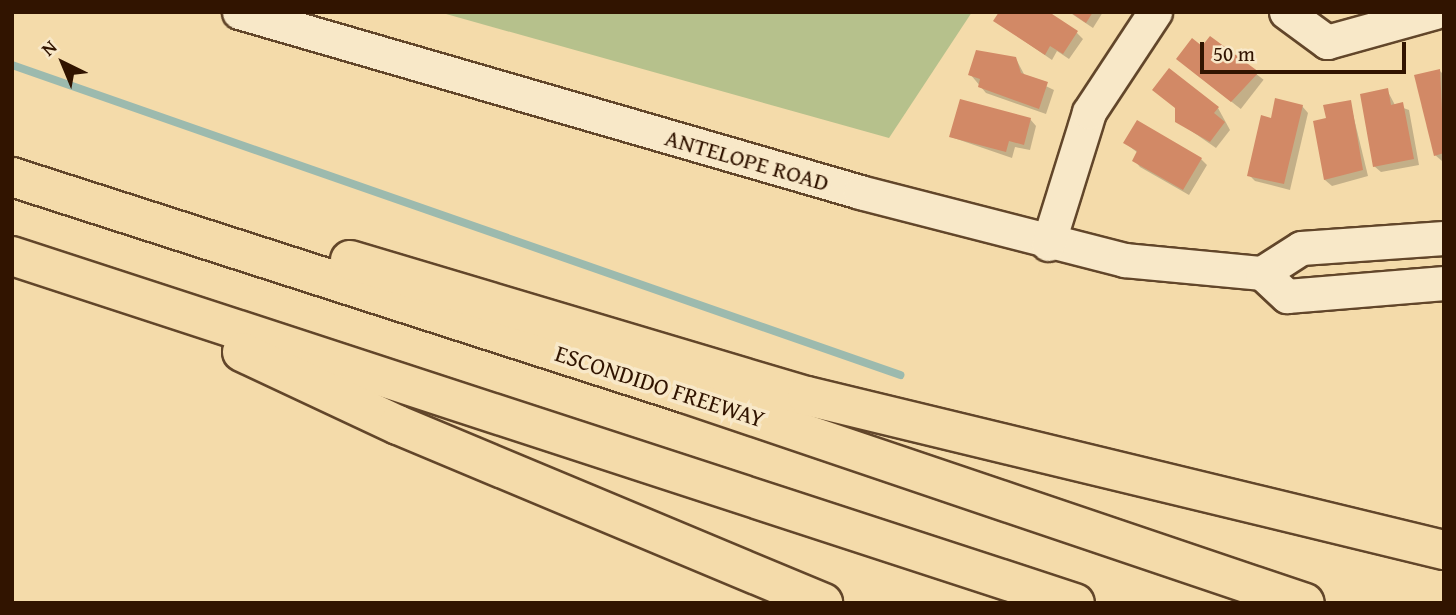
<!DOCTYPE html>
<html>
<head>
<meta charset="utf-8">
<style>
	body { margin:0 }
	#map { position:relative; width:1456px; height:615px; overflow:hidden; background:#f4dbaa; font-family:"Gentium Book Plus",serif }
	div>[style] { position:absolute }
	.green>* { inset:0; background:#b6c18c }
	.shadow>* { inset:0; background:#0003; transform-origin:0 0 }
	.stream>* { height:8px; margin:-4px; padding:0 4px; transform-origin:4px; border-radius:4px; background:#9cbaae }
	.building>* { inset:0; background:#d28966 }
	.roads { filter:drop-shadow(2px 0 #62462a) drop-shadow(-2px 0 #62462a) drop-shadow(0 2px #62462a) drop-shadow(0 -2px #62462a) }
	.minor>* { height:33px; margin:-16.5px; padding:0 16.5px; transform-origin:16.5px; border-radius:16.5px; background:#f8e8c8 }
	.highway>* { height:38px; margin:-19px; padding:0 19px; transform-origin:19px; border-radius:19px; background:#f4dbaa }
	span { translate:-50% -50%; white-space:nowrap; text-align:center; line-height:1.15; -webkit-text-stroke:7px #f8e8c8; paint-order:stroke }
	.street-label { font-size:24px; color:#311400 }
	.frame { position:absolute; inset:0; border:14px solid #311400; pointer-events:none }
	.north { position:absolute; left:28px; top:28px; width:70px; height:70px; -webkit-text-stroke:5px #f8e8c8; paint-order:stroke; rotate:317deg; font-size:19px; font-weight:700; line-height:28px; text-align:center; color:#311400 }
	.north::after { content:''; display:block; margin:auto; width:24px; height:32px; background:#311400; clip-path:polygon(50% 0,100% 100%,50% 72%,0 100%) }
	.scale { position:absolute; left:1200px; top:42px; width:206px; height:32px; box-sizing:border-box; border:4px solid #311400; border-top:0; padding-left:9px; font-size:21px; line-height:24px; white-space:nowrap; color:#311400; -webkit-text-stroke:5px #f8e8c8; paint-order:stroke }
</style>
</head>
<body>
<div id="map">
	<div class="green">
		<i style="clip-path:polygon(439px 12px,972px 12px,889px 138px)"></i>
	</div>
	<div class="shadow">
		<i style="clip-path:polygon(1069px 12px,1103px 12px,1093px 28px)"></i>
		<i style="clip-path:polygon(995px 21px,1077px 33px,1083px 39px,1069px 59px,1057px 51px,1052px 60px)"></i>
		<i style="left:1210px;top:38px;width:68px;height:37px;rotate:38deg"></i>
		<i style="clip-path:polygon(1016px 59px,1025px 76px,1054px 90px,1046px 114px,986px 93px,970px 74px)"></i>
		<i style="clip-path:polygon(1440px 71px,1444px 75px,1442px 161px,1435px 155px)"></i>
		<i style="clip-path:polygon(1387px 90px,1395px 105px,1409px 110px,1419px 165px,1381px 172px,1374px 166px)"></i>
		<i style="clip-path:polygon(1350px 102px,1368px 176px,1332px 186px,1325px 180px,1328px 120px)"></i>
		<i style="clip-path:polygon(1302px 106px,1308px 113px,1290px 190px,1255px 181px,1249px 175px,1272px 120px)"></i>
		<i style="clip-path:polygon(1218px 108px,1230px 130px,1216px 148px,1177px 121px)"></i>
		<i style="clip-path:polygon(1030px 119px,1036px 126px,1030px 150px,1015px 147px,1012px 158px,951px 137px)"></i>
		<i style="clip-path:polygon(1125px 143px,1201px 159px,1207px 165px,1189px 195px,1140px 167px,1134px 160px,1138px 153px)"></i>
	</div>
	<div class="stream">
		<i style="left:12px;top:65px;width:941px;rotate:19.24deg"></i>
	</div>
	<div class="building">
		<i style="clip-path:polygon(999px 12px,1049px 12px,1078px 31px,1063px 54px,1050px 46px,1045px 55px,993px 21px)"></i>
		<i style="clip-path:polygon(1070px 12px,1093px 12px,1086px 23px)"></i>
		<i style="clip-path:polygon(1210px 36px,1259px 72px,1231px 102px,1176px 59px,1192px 38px,1202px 46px)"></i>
		<i style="clip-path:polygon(976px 50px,1016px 57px,1021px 73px,1048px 82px,1039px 109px,978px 87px,980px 79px,968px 75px)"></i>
		<i style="clip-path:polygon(1169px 68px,1219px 107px,1214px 113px,1225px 122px,1210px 142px,1175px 122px,1175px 108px,1152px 90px)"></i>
		<i style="clip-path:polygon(1440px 69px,1444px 153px,1434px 156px,1414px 75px)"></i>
		<i style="clip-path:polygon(1388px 88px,1391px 105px,1403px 102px,1414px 159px,1373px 167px,1360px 94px)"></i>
		<i style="clip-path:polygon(1275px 98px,1303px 105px,1284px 184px,1247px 176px,1261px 115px,1271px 118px)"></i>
		<i style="clip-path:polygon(960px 99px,1031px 118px,1024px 145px,1009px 141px,1006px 152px,949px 137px)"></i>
		<i style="clip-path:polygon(1351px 100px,1363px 170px,1324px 180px,1313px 121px,1326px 118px,1323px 105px)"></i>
		<i style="clip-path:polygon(1137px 120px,1202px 158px,1183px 190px,1132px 161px,1137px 151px,1123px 143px)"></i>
	</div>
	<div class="roads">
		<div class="minor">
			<i style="left:239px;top:12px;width:647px;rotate:16.16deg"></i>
			<i style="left:860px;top:192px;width:273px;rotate:14.4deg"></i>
			<i style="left:1124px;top:260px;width:139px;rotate:5.4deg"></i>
			<i style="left:1262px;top:273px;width:46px;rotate:-32.7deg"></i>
			<i style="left:1301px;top:248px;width:143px;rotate:-4deg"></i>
			<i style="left:1286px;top:12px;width:51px;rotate:36.2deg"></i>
			<i style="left:1327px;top:42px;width:112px;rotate:-15.5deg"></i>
			<i style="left:1048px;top:244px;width:138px;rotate:-72.7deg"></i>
			<i style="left:1089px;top:112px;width:120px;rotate:-56.6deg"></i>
			<i style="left:1262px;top:273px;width:34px;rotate:43deg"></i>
			<i style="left:1287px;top:296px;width:158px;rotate:-4.7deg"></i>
		</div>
		<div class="highway">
			<i style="left:12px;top:177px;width:709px;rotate:17.82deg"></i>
			<i style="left:687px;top:394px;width:652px;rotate:18.68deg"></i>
			<i style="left:12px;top:256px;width:1118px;rotate:18.08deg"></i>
			<i style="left:350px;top:260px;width:477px;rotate:16.6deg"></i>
			<i style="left:807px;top:396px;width:655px;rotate:13.59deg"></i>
			<i style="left:242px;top:352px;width:172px;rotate:25.1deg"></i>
			<i style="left:398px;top:425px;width:461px;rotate:22.7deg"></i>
		</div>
	</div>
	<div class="street-label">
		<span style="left:747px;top:160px;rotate:16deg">ANTELOPE ROAD</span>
		<span style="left:660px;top:386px;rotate:18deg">ESCONDIDO FREEWAY</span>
	</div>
	<div class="frame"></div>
	<div class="north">N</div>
	<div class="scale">50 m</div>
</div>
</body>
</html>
